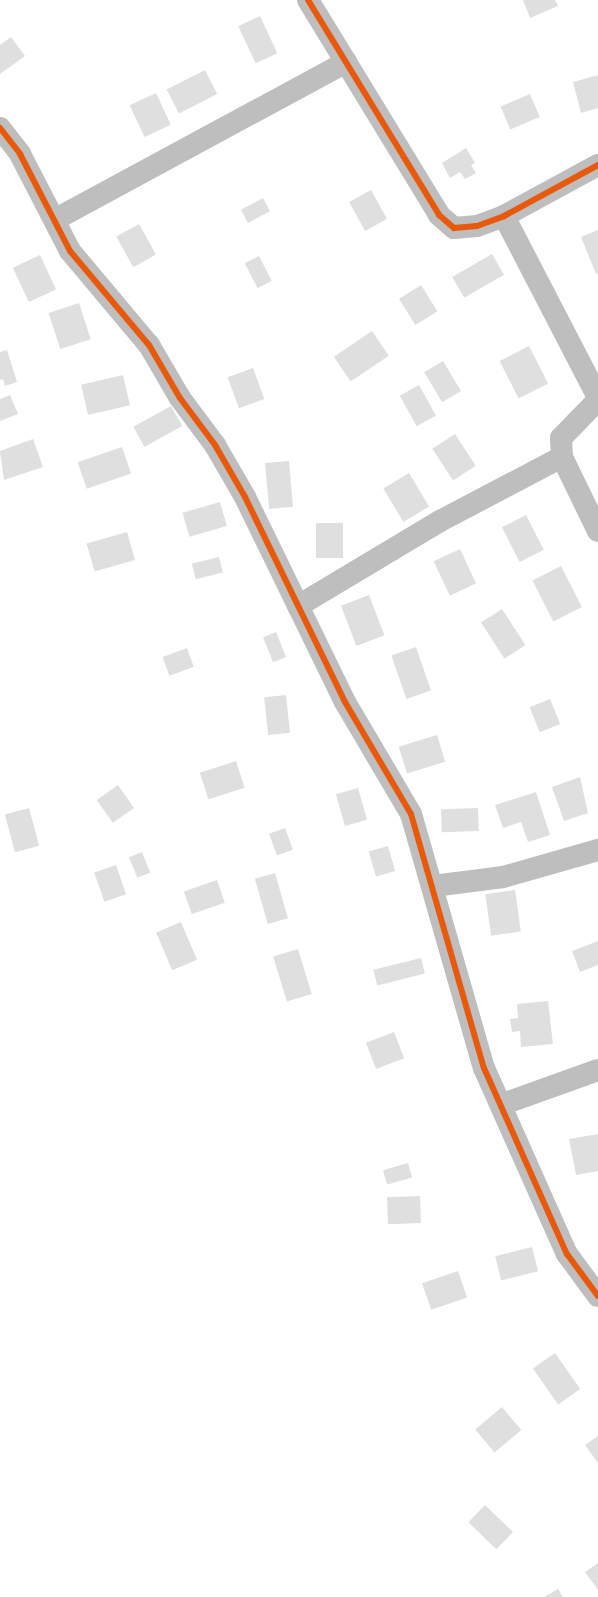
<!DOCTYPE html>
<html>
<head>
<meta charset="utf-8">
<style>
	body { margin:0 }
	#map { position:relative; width:598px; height:1597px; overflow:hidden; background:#fff; font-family:"Source Sans 3",sans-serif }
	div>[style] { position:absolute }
	.building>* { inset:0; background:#dfdfdf; transform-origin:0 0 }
	.minor>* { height:22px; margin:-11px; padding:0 11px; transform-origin:11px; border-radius:11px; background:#bebebe }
	.cycleway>* { height:6px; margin:-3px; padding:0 3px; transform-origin:3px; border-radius:3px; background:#e8590c }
	span { translate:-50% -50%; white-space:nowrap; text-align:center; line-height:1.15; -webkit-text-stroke:4px #fff; paint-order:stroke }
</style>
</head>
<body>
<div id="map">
	<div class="building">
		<i style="clip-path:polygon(523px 0,555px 0,558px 6px,530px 18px)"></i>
		<i style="left:260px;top:16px;width:41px;height:24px;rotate:65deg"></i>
		<i style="clip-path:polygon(11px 37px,25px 56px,0 74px,0 45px)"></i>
		<i style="left:205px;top:70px;width:27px;height:43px;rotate:63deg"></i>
		<i style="clip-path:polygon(598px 75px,598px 108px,581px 113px,573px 82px)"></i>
		<i style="left:156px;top:93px;width:35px;height:29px;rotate:65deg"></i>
		<i style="left:530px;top:94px;width:25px;height:32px;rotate:67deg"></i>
		<i style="clip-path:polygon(466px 148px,475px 163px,471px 165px,476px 173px,465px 179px,460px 172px,450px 178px,442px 163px)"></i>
		<i style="left:371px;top:190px;width:33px;height:25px;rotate:61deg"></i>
		<i style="left:263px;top:198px;width:15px;height:25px;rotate:62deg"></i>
		<i style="left:139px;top:224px;width:35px;height:26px;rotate:61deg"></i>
		<i style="clip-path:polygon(598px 230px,598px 273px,596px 274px,581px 237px)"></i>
		<i style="left:492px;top:254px;width:24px;height:46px;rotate:60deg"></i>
		<i style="left:40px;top:255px;width:38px;height:30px;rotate:65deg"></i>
		<i style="left:259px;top:256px;width:28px;height:16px;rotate:63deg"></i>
		<i style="left:421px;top:285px;width:31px;height:26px;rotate:58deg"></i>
		<i style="left:79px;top:303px;width:38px;height:32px;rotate:72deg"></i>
		<i style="left:372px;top:331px;width:30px;height:46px;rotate:56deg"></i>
		<i style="left:529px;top:346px;width:42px;height:33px;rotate:63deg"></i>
		<i style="clip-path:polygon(7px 350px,17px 382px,5px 386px,3px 379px,0 380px,0 352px)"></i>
		<i style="left:443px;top:361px;width:35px;height:22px;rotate:59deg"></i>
		<i style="left:253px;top:368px;width:33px;height:27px;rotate:70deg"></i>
		<i style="left:123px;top:375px;width:31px;height:43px;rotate:77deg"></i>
		<i style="left:419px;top:385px;width:35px;height:22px;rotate:61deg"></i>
		<i style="clip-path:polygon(10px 395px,18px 414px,0 421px,0 399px)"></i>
		<i style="left:171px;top:406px;width:23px;height:43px;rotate:61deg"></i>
		<i style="left:455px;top:434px;width:38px;height:27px;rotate:57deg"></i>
		<i style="clip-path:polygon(33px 439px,43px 467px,4px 480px,0 451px)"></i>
		<i style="left:122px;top:447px;width:28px;height:47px;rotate:71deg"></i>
		<i style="left:289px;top:461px;width:46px;height:24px;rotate:85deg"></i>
		<i style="left:409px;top:473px;width:39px;height:30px;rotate:59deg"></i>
		<i style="left:220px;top:502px;width:25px;height:39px;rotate:74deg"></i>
		<i style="left:526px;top:515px;width:39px;height:27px;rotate:63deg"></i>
		<i style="left:316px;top:523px;width:27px;height:35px"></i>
		<i style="left:127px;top:532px;width:29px;height:42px;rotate:74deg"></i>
		<i style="left:460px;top:549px;width:38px;height:29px;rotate:65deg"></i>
		<i style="left:219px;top:557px;width:16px;height:28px;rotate:76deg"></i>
		<i style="left:561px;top:566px;width:46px;height:32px;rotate:63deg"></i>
		<i style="left:369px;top:595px;width:43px;height:30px;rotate:69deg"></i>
		<i style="left:502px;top:609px;width:43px;height:25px;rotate:57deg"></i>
		<i style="left:276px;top:632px;width:27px;height:14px;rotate:68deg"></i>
		<i style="left:416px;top:647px;width:46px;height:26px;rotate:71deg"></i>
		<i style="left:187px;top:648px;width:20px;height:26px;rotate:70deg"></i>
		<i style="left:286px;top:695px;width:38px;height:22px;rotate:84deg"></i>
		<i style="left:550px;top:699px;width:27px;height:22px;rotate:68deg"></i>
		<i style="left:437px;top:735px;width:28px;height:40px;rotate:73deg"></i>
		<i style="left:236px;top:761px;width:28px;height:38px;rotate:72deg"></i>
		<i style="clip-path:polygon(580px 777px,588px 813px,564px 821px,552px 787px)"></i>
		<i style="left:118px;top:785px;width:28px;height:26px;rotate:55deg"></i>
		<i style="left:358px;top:788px;width:33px;height:23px;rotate:74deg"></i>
		<i style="clip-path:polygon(536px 792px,550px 835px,528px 842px,521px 822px,503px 828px,495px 805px)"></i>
		<i style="left:29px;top:808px;width:39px;height:25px;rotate:75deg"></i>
		<i style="left:478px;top:808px;width:23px;height:37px;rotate:88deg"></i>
		<i style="left:285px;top:828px;width:23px;height:17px;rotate:70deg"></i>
		<i style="left:388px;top:846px;width:26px;height:20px;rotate:74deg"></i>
		<i style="left:142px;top:852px;width:22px;height:14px;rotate:68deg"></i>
		<i style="left:116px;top:865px;width:31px;height:23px;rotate:71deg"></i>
		<i style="left:275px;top:873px;width:47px;height:21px;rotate:74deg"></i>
		<i style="left:217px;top:880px;width:24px;height:35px;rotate:71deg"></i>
		<i style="left:515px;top:890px;width:42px;height:30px;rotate:82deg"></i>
		<i style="left:181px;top:922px;width:41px;height:27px;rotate:67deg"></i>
		<i style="clip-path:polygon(598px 941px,598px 965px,580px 972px,572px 951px)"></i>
		<i style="left:298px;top:949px;width:47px;height:26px;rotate:73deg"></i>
		<i style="left:421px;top:958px;width:16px;height:49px;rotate:76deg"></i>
		<i style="clip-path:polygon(548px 1001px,553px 1044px,521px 1047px,520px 1031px,512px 1032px,510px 1019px,518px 1018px,517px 1004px)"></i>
		<i style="left:394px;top:1032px;width:28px;height:30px;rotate:69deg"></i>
		<i style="clip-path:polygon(598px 1134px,598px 1171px,576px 1175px,569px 1139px)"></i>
		<i style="left:408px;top:1163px;width:15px;height:26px;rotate:74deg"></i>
		<i style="left:420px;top:1196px;width:27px;height:33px;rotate:88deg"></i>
		<i style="left:532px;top:1247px;width:25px;height:38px;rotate:76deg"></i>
		<i style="left:458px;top:1271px;width:28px;height:38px;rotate:71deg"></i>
		<i style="left:555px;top:1353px;width:44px;height:27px;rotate:55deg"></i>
		<i style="left:502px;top:1407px;width:30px;height:35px;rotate:50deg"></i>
		<i style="clip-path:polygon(598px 1436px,598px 1463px,585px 1445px)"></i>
		<i style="left:485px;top:1505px;width:39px;height:24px;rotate:44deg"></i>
		<i style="clip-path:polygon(598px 1563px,598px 1590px,585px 1572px)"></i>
		<i style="clip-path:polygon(558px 1589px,563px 1597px,544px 1597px)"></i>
	</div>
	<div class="minor">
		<i style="left:308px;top:0;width:252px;rotate:58.6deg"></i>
		<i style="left:439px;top:215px;width:20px;rotate:41deg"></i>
		<i style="left:454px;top:228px;width:23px;rotate:-5deg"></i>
		<i style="left:477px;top:226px;width:29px;rotate:-20deg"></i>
		<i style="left:504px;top:216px;width:107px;rotate:-28.5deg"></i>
		<i style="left:0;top:128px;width:33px;rotate:52deg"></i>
		<i style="left:20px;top:154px;width:109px;rotate:62.7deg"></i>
		<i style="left:70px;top:251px;width:123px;rotate:50deg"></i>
		<i style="left:149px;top:345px;width:61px;rotate:59.7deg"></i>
		<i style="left:180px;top:398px;width:59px;rotate:53.3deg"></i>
		<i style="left:215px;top:445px;width:60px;rotate:60deg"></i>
		<i style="left:245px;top:497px;width:228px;rotate:64deg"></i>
		<i style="left:345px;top:702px;width:130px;rotate:59.5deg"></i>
		<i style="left:411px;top:814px;width:264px;rotate:74deg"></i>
		<i style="left:484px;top:1068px;width:204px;rotate:66deg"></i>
		<i style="left:567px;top:1254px;width:52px;rotate:53.6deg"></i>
		<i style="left:504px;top:216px;width:204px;rotate:62.6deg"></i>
		<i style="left:56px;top:219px;width:330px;rotate:-28.4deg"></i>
		<i style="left:598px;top:400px;width:53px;rotate:134.2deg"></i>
		<i style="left:561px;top:438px;width:19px;rotate:87deg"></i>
		<i style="left:562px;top:457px;width:82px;rotate:64.1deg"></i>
		<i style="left:298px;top:606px;width:165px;rotate:-30.9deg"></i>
		<i style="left:440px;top:521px;width:138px;rotate:-27.7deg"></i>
		<i style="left:433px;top:886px;width:71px;rotate:-7.3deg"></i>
		<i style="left:503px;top:877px;width:99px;rotate:-15.9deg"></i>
		<i style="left:503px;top:1104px;width:101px;rotate:-19.7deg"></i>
	</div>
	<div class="cycleway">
		<i style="left:308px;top:0;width:252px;rotate:58.6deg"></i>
		<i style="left:439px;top:215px;width:20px;rotate:41deg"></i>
		<i style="left:454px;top:228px;width:23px;rotate:-5deg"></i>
		<i style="left:477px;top:226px;width:29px;rotate:-20deg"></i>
		<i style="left:504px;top:216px;width:107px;rotate:-28.5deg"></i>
		<i style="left:0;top:128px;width:33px;rotate:52deg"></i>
		<i style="left:20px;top:154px;width:109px;rotate:62.7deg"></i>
		<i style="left:70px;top:251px;width:123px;rotate:50deg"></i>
		<i style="left:149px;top:345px;width:61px;rotate:59.7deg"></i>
		<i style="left:180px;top:398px;width:59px;rotate:53.3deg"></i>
		<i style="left:215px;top:445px;width:60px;rotate:60deg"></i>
		<i style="left:245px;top:497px;width:228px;rotate:64deg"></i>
		<i style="left:345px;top:702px;width:130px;rotate:59.5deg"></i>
		<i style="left:411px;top:814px;width:264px;rotate:74deg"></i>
		<i style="left:484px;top:1068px;width:204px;rotate:66deg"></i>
		<i style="left:567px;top:1254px;width:52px;rotate:53.6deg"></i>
	</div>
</div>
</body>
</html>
